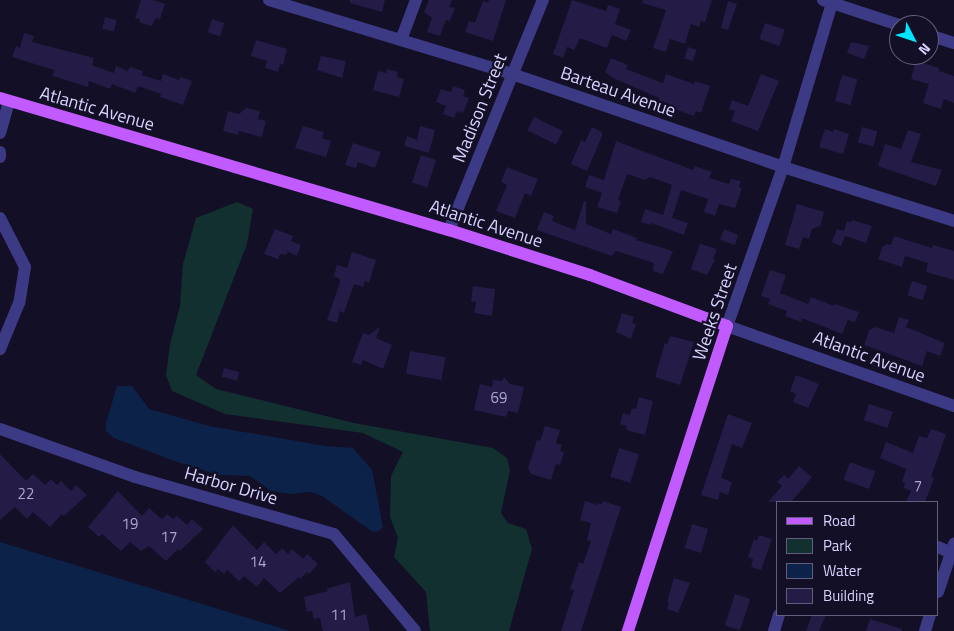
<!DOCTYPE html>
<html>
<head>
<meta charset="utf-8">
<style>
	body { margin:0 }
	#map { position:relative; width:954px; height:631px; overflow:hidden; background:#130f26; font-family:"Titillium Web",sans-serif }
	div>[style] { position:absolute }
	.green>* { inset:0; background:#12302f }
	.water>* { inset:0; background:#0c2248 }
	.building>* { inset:0; background:#241b47; transform-origin:0 0 }
	.minor>* { height:12px; margin:-6px; padding:0 6px; transform-origin:6px; border-radius:6px; background:#3d3a85 }
	.major>* { height:12px; margin:-6px; padding:0 6px; transform-origin:6px; border-radius:6px; background:#c25bff }
	span { translate:-50% -50%; white-space:nowrap; text-align:center; line-height:1.15; -webkit-text-stroke:4.5px #130f26; paint-order:stroke }
	.number-label { font-size:15px; color:#aca6d1 }
	.number-label span { -webkit-text-stroke-width:0 }
	.street-label { font-size:18px; color:#d9d4ff }
	.legend { position:absolute; left:776px; top:501px; width:162px; height:115px; box-sizing:border-box; background:#130f26; border:1px solid #625e7d; margin:0; padding:6px 9px; list-style:none; font-size:15px; color:#d9d4ff }
	.legend li { display:flex; align-items:center; gap:10px; height:25px }
	.legend b { width:25px; border:1px solid #625e7d }
	.north { position:absolute; left:889px; top:15px; width:50px; height:50px; box-sizing:border-box; background:#130f26; border:1px solid #625e7d; border-radius:50%; rotate:131deg; font-size:14px; font-weight:700; line-height:20px; text-align:center; color:#d9d4ff }
	.north::after { content:''; display:block; margin:auto; width:18px; height:22px; background:#00e5ff; clip-path:polygon(50% 0,100% 100%,50% 72%,0 100%) }
</style>
</head>
<body>
<div id="map">
	<div class="green">
		<i style="clip-path:polygon(237px 202px,253px 209px,247px 244px,196px 375px,216px 389px,354px 423px,493px 448px,507px 458px,510px 470px,501px 513px,508px 523px,526px 529px,532px 549px,509px 631px,430px 631px,426px 592px,394px 557px,398px 538px,390px 517px,391px 476px,403px 452px,363px 433px,225px 414px,172px 391px,166px 375px,170px 344px,180px 306px,183px 264px,196px 218px)"></i>
	</div>
	<div class="water">
		<i style="clip-path:polygon(117px 386px,132px 386px,149px 409px,209px 426px,326px 446px,353px 448px,372px 470px,383px 527px,379px 531px,373px 532px,322px 496px,311px 492px,290px 494px,271px 491px,250px 476px,219px 475px,177px 462px,114px 438px,106px 431px,106px 423px)"></i>
		<i style="clip-path:polygon(0 542px,290px 631px,0 631px)"></i>
	</div>
	<div class="building">
		<i style="clip-path:polygon(141px 0,153px 0,165px 4px,160px 19px,156px 18px,151px 26px,139px 22px,140px 19px,135px 18px)"></i>
		<i style="clip-path:polygon(350px 0,385px 0,382px 12px,350px 3px)"></i>
		<i style="clip-path:polygon(429px 0,452px 0,449px 7px,455px 8px,450px 21px,446px 20px,440px 36px,427px 32px,432px 18px,424px 12px)"></i>
		<i style="clip-path:polygon(489px 0,506px 0,493px 41px,465px 32px,469px 21px,475px 23px,483px 1px,488px 3px)"></i>
		<i style="clip-path:polygon(572px 0,606px 11px,608px 5px,620px 9px,615px 24px,631px 30px,626px 41px,612px 35px,607px 48px,580px 38px,574px 50px,567px 47px,563px 58px,553px 54px)"></i>
		<i style="clip-path:polygon(643px 0,712px 0,705px 22px,701px 21px,699px 27px,691px 24px,685px 44px,670px 39px,666px 52px,653px 48px,666px 10px,642px 3px)"></i>
		<i style="clip-path:polygon(728px 1px,737px 4px,728px 30px,721px 28px)"></i>
		<i style="left:105px;top:17px;width:12px;height:12px;rotate:14deg"></i>
		<i style="left:212px;top:19px;width:13px;height:14px;rotate:18deg"></i>
		<i style="left:765px;top:23px;width:21px;height:17px;rotate:19deg"></i>
		<i style="clip-path:polygon(24px 33px,34px 36px,32px 42px,94px 58px,92px 65px,94px 66px,114px 73px,116px 66px,128px 71px,130px 67px,143px 71px,142px 75px,161px 81px,163px 74px,179px 80px,180px 77px,192px 81px,183px 105px,160px 97px,161px 94px,138px 86px,135px 93px,112px 84px,110px 89px,89px 81px,88px 87px,53px 76px,54px 70px,12px 57px,16px 46px,20px 48px)"></i>
		<i style="clip-path:polygon(256px 40px,287px 49px,283px 65px,280px 64px,278px 72px,265px 68px,267px 61px,251px 56px)"></i>
		<i style="clip-path:polygon(851px 42px,869px 46px,864px 59px,847px 53px)"></i>
		<i style="left:688px;top:47px;width:9px;height:12px;rotate:18deg"></i>
		<i style="clip-path:polygon(321px 56px,346px 61px,342px 78px,317px 70px)"></i>
		<i style="clip-path:polygon(611px 58px,628px 65px,626px 69px,663px 83px,666px 74px,694px 84px,695px 81px,710px 86px,701px 113px,696px 111px,694px 116px,658px 103px,659px 98px,613px 78px,605px 72px)"></i>
		<i style="clip-path:polygon(916px 61px,939px 68px,939px 71px,954px 76px,954px 103px,944px 99px,941px 109px,923px 103px,929px 84px,911px 79px)"></i>
		<i style="clip-path:polygon(387px 69px,398px 72px,397px 77px,404px 79px,399px 97px,373px 90px,378px 71px,386px 73px)"></i>
		<i style="clip-path:polygon(761px 74px,779px 81px,758px 131px,731px 121px,735px 111px,729px 109px,732px 100px,748px 106px)"></i>
		<i style="left:842px;top:75px;width:16px;height:27px;rotate:15deg"></i>
		<i style="clip-path:polygon(453px 86px,465px 90px,463px 96px,469px 98px,463px 113px,457px 111px,454px 118px,443px 114px,446px 106px,436px 102px,441px 89px,451px 92px)"></i>
		<i style="clip-path:polygon(246px 108px,260px 111px,258px 119px,266px 121px,262px 137px,239px 131px,238px 135px,223px 131px,228px 111px,239px 114px)"></i>
		<i style="left:534px;top:117px;width:32px;height:15px;rotate:26deg"></i>
		<i style="clip-path:polygon(303px 126px,324px 132px,322px 138px,331px 141px,326px 157px,295px 148px)"></i>
		<i style="clip-path:polygon(420px 126px,435px 130px,429px 153px,404px 146px,407px 136px,417px 140px)"></i>
		<i style="clip-path:polygon(592px 127px,602px 132px,602px 136px,587px 171px,571px 164px,581px 140px,585px 142px)"></i>
		<i style="left:862px;top:127px;width:16px;height:16px;rotate:15deg"></i>
		<i style="clip-path:polygon(825px 129px,833px 132px,834px 129px,849px 134px,843px 154px,819px 147px)"></i>
		<i style="clip-path:polygon(908px 130px,921px 134px,911px 162px,942px 170px,936px 186px,878px 166px,885px 144px,901px 149px)"></i>
		<i style="clip-path:polygon(616px 141px,693px 170px,695px 166px,712px 172px,709px 178px,729px 184px,731px 179px,741px 181px,739px 187px,742px 188px,735px 208px,719px 204px,715px 216px,704px 212px,708px 199px,681px 190px,672px 218px,688px 223px,684px 235px,652px 223px,651px 225px,641px 222px,645px 209px,663px 215px,672px 185px,650px 177px,645px 180px,627px 174px,618px 200px,621px 201px,617px 213px,597px 207px,602px 193px,585px 187px,589px 175px,604px 180px)"></i>
		<i style="clip-path:polygon(353px 143px,381px 152px,375px 168px,358px 162px,356px 168px,345px 165px)"></i>
		<i style="left:421px;top:155px;width:16px;height:29px;rotate:18deg"></i>
		<i style="clip-path:polygon(507px 167px,538px 179px,531px 196px,525px 193px,515px 218px,496px 211px,507px 185px,501px 182px)"></i>
		<i style="clip-path:polygon(584px 201px,586px 201px,586px 224px,611px 234px,613px 229px,637px 238px,636px 240px,673px 251px,663px 274px,653px 271px,654px 263px,616px 251px,612px 256px,537px 230px,544px 212px,554px 216px,552px 221px,575px 230px)"></i>
		<i style="clip-path:polygon(797px 204px,824px 212px,820px 226px,812px 229px,809px 239px,803px 237px,799px 249px,785px 245px)"></i>
		<i style="clip-path:polygon(852px 220px,872px 226px,866px 243px,845px 236px,841px 246px,832px 242px,837px 229px,844px 231px,847px 221px,851px 222px)"></i>
		<i style="clip-path:polygon(275px 229px,293px 236px,291px 241px,301px 245px,297px 256px,288px 252px,286px 255px,280px 254px,278px 259px,264px 254px)"></i>
		<i style="clip-path:polygon(724px 229px,738px 235px,735px 245px,720px 240px)"></i>
		<i style="clip-path:polygon(894px 236px,932px 248px,933px 245px,954px 251px,954px 280px,926px 272px,928px 263px,905px 256px,902px 267px,878px 259px,883px 246px,885px 246px,886px 244px,891px 245px)"></i>
		<i style="clip-path:polygon(700px 244px,717px 249px,713px 259px,715px 260px,707px 275px,691px 269px)"></i>
		<i style="clip-path:polygon(352px 252px,376px 260px,369px 283px,365px 281px,363px 287px,354px 284px,344px 313px,340px 311px,337px 323px,327px 320px,340px 282px,340px 279px,334px 276px,337px 265px,347px 268px)"></i>
		<i style="clip-path:polygon(770px 270px,786px 275px,780px 293px,808px 304px,811px 297px,834px 306px,835px 304px,859px 312px,855px 322px,848px 320px,842px 334px,802px 318px,801px 322px,785px 316px,787px 311px,768px 304px,770px 299px,761px 296px)"></i>
		<i style="left:912px;top:281px;width:16px;height:15px;rotate:18deg"></i>
		<i style="clip-path:polygon(473px 286px,495px 289px,492px 316px,474px 313px,476px 302px,471px 301px)"></i>
		<i style="clip-path:polygon(622px 313px,634px 317px,632px 323px,636px 324px,631px 339px,616px 332px)"></i>
		<i style="clip-path:polygon(899px 317px,909px 320px,906px 327px,945px 343px,940px 356px,927px 351px,922px 366px,864px 345px,869px 330px,876px 327px,894px 333px)"></i>
		<i style="clip-path:polygon(380px 327px,376px 338px,392px 345px,383px 369px,363px 360px,361px 365px,352px 362px,363px 333px,369px 335px)"></i>
		<i style="clip-path:polygon(670px 336px,694px 342px,680px 385px,655px 377px,665px 343px,667px 344px)"></i>
		<i style="left:410px;top:351px;width:36px;height:23px;rotate:10deg"></i>
		<i style="left:224px;top:368px;width:16px;height:9px;rotate:15deg"></i>
		<i style="clip-path:polygon(796px 375px,819px 384px,808px 408px,793px 402px,796px 394px,790px 391px)"></i>
		<i style="clip-path:polygon(504px 377px,510px 384px,524px 387px,518px 413px,508px 411px,506px 417px,474px 410px,480px 384px,492px 387px,493px 380px,502px 381px)"></i>
		<i style="clip-path:polygon(639px 397px,653px 401px,645px 435px,626px 430px,627px 426px,620px 424px,623px 413px,630px 415px,632px 408px,636px 409px)"></i>
		<i style="left:869px;top:404px;width:25px;height:17px;rotate:18deg"></i>
		<i style="clip-path:polygon(728px 414px,752px 423px,742px 448px,732px 444px,721px 478px,732px 482px,728px 495px,720px 492px,718px 500px,701px 495px)"></i>
		<i style="clip-path:polygon(545px 426px,560px 430px,556px 443px,562px 445px,560px 451px,564px 452px,560px 465px,556px 464px,551px 480px,531px 474px,528px 468px,537px 440px,540px 441px)"></i>
		<i style="clip-path:polygon(931px 429px,946px 434px,931px 477px,934px 478px,925px 502px,906px 502px,911px 491px,904px 488px,905px 483px,902px 482px,906px 469px,880px 458px,886px 442px,913px 453px,919px 436px,927px 438px)"></i>
		<i style="left:619px;top:448px;width:21px;height:30px;rotate:17deg"></i>
		<i style="clip-path:polygon(0 454px,26px 481px,33px 474px,45px 485px,51px 479px,57px 485px,61px 481px,71px 491px,76px 485px,87px 495px,64px 516px,62px 514px,50px 527px,33px 512px,27px 519px,15px 507px,0 520px)"></i>
		<i style="left:850px;top:462px;width:27px;height:19px;rotate:20deg"></i>
		<i style="clip-path:polygon(799px 466px,812px 477px,804px 487px,791px 502px,768px 502px,782px 486px,777px 482px,784px 475px,788px 479px)"></i>
		<i style="clip-path:polygon(118px 491px,142px 516px,149px 508px,162px 519px,167px 514px,173px 519px,177px 516px,187px 525px,192px 519px,203px 529px,180px 551px,178px 549px,166px 561px,149px 546px,141px 551px,130px 542px,121px 551px,102px 534px,99px 537px,88px 527px)"></i>
		<i style="clip-path:polygon(585px 501px,597px 505px,597px 503px,602px 504px,603px 501px,621px 507px,581px 631px,561px 631px,574px 590px,570px 589px,579px 562px,583px 564px,591px 541px,587px 540px,591px 523px,580px 520px)"></i>
		<i style="left:692px;top:524px;width:17px;height:25px;rotate:17deg"></i>
		<i style="clip-path:polygon(233px 525px,257px 550px,264px 542px,276px 554px,282px 548px,288px 554px,292px 549px,303px 559px,307px 554px,318px 564px,309px 574px,307px 572px,300px 579px,299px 577px,280px 593px,264px 578px,257px 587px,244px 576px,239px 581px,227px 570px,224px 574px,218px 569px,215px 572px,205px 562px)"></i>
		<i style="clip-path:polygon(759px 535px,772px 539px,761px 570px,751px 567px,753px 559px,748px 557px,754px 539px,757px 541px)"></i>
		<i style="clip-path:polygon(674px 578px,690px 583px,678px 613px,667px 609px,669px 603px,667px 602px)"></i>
		<i style="clip-path:polygon(350px 582px,355px 617px,366px 614px,370px 631px,323px 631px,320px 618px,314px 619px,312px 611px,307px 612px,304px 597px,328px 591px,326px 589px)"></i>
		<i style="left:735px;top:594px;width:16px;height:33px;rotate:18deg"></i>
		<i style="clip-path:polygon(812px 615px,826px 615px,819px 631px,806px 631px)"></i>
		<i style="clip-path:polygon(870px 619px,902px 629px,902px 631px,866px 631px)"></i>
	</div>
	<div class="minor">
		<i style="left:269px;top:0;width:254px;rotate:16.9deg"></i>
		<i style="left:512px;top:74px;width:287px;rotate:18.9deg"></i>
		<i style="left:783px;top:167px;width:179px;rotate:17.5deg"></i>
		<i style="left:823px;top:0;width:80px;rotate:18.2deg"></i>
		<i style="left:832px;top:3px;width:171px;rotate:106.6deg"></i>
		<i style="left:783px;top:167px;width:169px;rotate:109.4deg"></i>
		<i style="left:727px;top:326px;width:241px;rotate:19.4deg"></i>
		<i style="left:929px;top:35px;width:26px;rotate:18deg"></i>
		<i style="left:401px;top:40px;width:43px;rotate:-69.4deg"></i>
		<i style="left:0;top:133px;width:33px;rotate:-74deg"></i>
		<i style="left:0;top:152px;width:5px;rotate:90deg"></i>
		<i style="left:0;top:218px;width:55px;rotate:63deg"></i>
		<i style="left:25px;top:267px;width:36px;rotate:99deg"></i>
		<i style="left:19px;top:303px;width:50px;rotate:112.4deg"></i>
		<i style="left:449px;top:230px;width:248px;rotate:-67.8deg"></i>
		<i style="left:0;top:429px;width:143px;rotate:19.6deg"></i>
		<i style="left:135px;top:477px;width:207px;rotate:16deg"></i>
		<i style="left:334px;top:534px;width:126px;rotate:50.1deg"></i>
		<i style="left:938px;top:547px;width:17px;rotate:24deg"></i>
		<i style="left:938px;top:592px;width:51px;rotate:-71.6deg"></i>
		<i style="left:774px;top:631px;width:17px;rotate:-73deg"></i>
		<i style="left:925px;top:631px;width:17px;rotate:-73deg"></i>
	</div>
	<div class="major">
		<i style="left:0;top:98px;width:468px;rotate:16.4deg"></i>
		<i style="left:449px;top:230px;width:148px;rotate:17.7deg"></i>
		<i style="left:590px;top:275px;width:146px;rotate:20.4deg"></i>
		<i style="left:727px;top:326px;width:321px;rotate:108deg"></i>
	</div>
	<div class="number-label">
		<span style="left:499px;top:398px">69</span>
		<span style="left:918px;top:486px">7</span>
		<span style="left:26px;top:494px">22</span>
		<span style="left:130px;top:524px">19</span>
		<span style="left:169px;top:537px">17</span>
		<span style="left:258px;top:562px">14</span>
		<span style="left:339px;top:615px">11</span>
	</div>
	<div class="street-label">
		<span style="left:618px;top:92px;rotate:19deg">Barteau Avenue</span>
		<span style="left:480px;top:108px;rotate:-68deg">Madison Street</span>
		<span style="left:97px;top:109px;rotate:16deg">Atlantic Avenue</span>
		<span style="left:486px;top:224px;rotate:18deg">Atlantic Avenue</span>
		<span style="left:715px;top:312px;rotate:-71deg">Weeks Street</span>
		<span style="left:869px;top:357px;rotate:20deg">Atlantic Avenue</span>
		<span style="left:231px;top:486px;rotate:16deg">Harbor Drive</span>
	</div>
	<ul class="legend">
	<li><b style="height:6px;background:#c25bff"></b>Road</li>
	<li><b style="height:14px;background:#12302f"></b>Park</li>
	<li><b style="height:14px;background:#0c2248"></b>Water</li>
	<li><b style="height:14px;background:#241b47"></b>Building</li>
	</ul>
	<div class="north">N</div>
</div>
</body>
</html>
